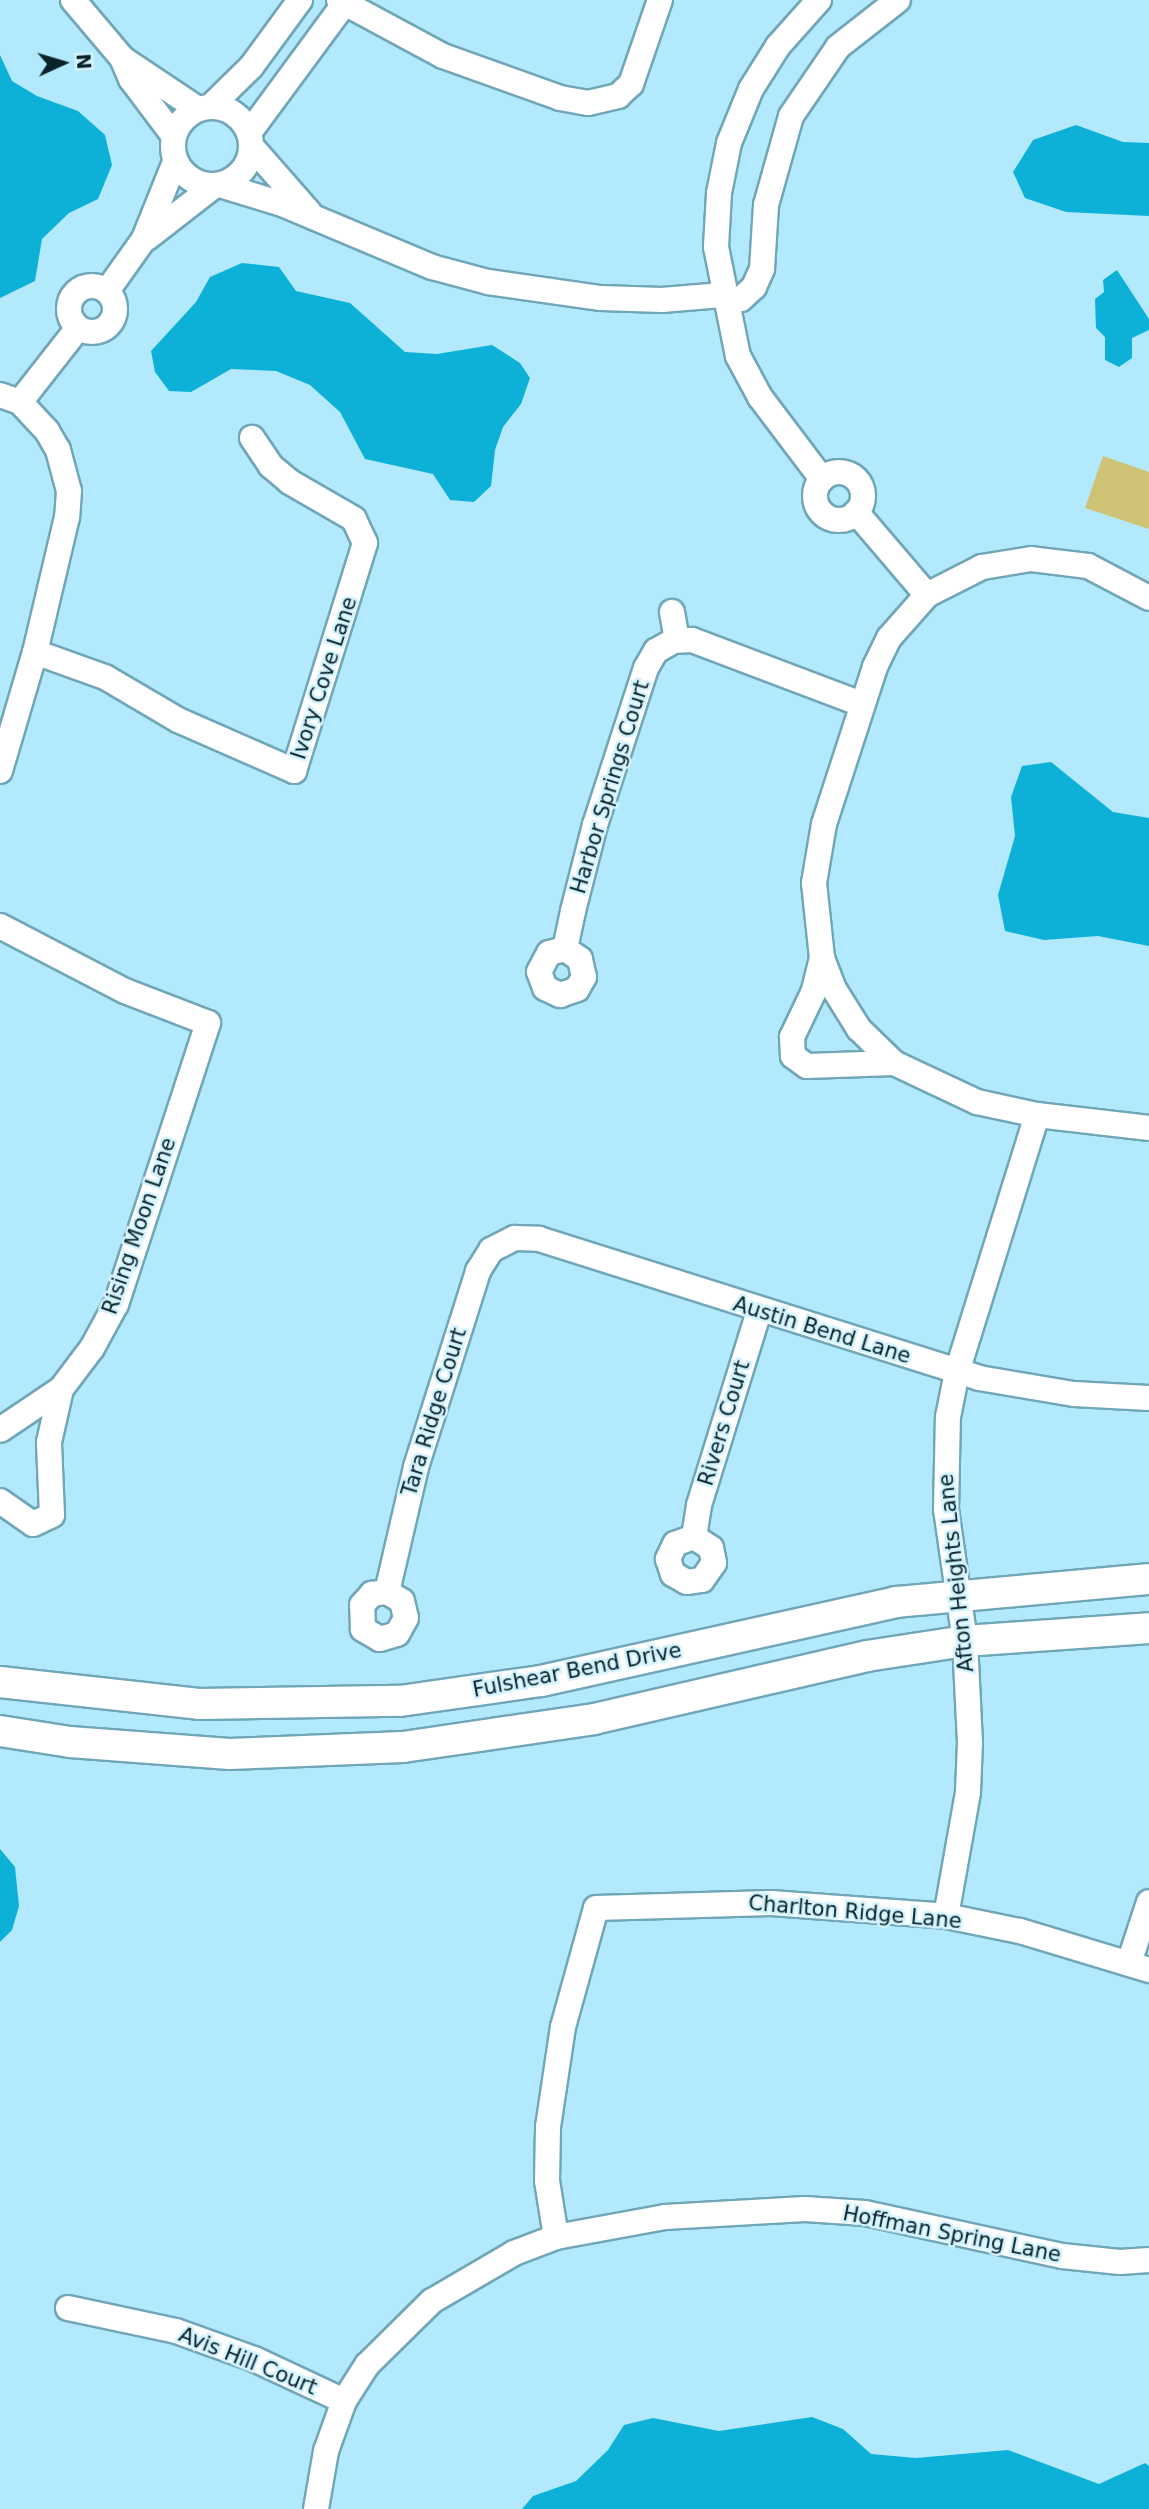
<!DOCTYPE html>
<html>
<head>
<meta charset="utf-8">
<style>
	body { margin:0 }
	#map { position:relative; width:1149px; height:2509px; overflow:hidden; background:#b2e9fc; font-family:"DejaVu Sans",sans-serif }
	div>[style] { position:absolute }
	.green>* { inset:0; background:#cec275 }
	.water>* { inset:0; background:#0db1d7 }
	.roads { filter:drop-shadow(2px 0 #71a6b8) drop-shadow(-2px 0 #71a6b8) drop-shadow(0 2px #71a6b8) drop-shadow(0 -2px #71a6b8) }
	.minor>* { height:24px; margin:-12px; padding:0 12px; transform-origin:12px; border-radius:12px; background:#fff }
	.minor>.ring { margin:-12px; padding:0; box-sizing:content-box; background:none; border:24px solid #fff; border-radius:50% }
	.major>* { height:30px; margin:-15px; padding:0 15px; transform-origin:15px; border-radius:15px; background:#fff }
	span { translate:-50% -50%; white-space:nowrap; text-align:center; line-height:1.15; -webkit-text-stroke:5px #d2f3fe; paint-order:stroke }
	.street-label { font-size:21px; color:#0c2229 }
	.north { position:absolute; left:28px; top:28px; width:70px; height:70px; -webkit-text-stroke:5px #d2f3fe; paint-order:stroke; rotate:86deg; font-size:19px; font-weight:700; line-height:28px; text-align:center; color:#0c2229 }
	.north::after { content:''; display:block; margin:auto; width:24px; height:32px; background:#0c2229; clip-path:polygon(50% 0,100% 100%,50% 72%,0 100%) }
</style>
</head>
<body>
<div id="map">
	<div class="green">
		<i style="clip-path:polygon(1103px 456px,1149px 472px,1149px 529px,1085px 508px)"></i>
	</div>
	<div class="water">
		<i style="clip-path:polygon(0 55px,12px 81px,37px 96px,78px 111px,105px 135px,112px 165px,98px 199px,69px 213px,42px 239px,35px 281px,0 298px)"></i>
		<i style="clip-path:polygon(1076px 125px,1123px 142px,1149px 143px,1149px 216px,1066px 212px,1025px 198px,1013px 172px,1033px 140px)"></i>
		<i style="clip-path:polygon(242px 263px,279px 267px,296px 291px,350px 303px,405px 352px,437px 354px,492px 345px,520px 363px,530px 378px,521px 404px,503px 427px,495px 450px,491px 486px,474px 502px,450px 500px,433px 474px,365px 459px,340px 412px,310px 385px,276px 371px,231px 369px,191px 392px,169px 391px,155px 372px,151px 351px,196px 302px,210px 277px)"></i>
		<i style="clip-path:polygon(1117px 270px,1149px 319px,1149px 330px,1132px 338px,1132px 358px,1119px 367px,1105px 360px,1105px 337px,1096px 328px,1095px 299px,1104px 292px,1103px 280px)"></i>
		<i style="clip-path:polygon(1051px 762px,1113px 812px,1149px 818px,1149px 946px,1098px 936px,1044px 940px,1005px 931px,998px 895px,1015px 836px,1011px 797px,1022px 766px)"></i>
		<i style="clip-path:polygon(0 1849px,15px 1867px,19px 1906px,12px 1930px,0 1942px)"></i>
		<i style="clip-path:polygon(812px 2417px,843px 2429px,871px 2454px,916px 2458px,1008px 2450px,1099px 2484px,1145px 2463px,1149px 2466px,1149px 2509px,522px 2509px,533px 2496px,576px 2481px,608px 2450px,624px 2425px,653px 2418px,719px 2431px)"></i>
	</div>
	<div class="roads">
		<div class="minor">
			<i style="left:73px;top:0;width:76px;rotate:49.8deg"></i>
			<i style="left:122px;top:58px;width:23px;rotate:67deg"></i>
			<i style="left:131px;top:79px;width:71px;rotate:53deg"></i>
			<i style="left:339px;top:0;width:118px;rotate:28.3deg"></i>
			<i style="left:443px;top:56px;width:124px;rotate:19.7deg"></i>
			<i style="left:560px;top:98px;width:28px;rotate:10deg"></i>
			<i style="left:588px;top:103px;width:31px;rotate:-13deg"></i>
			<i style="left:618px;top:96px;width:18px;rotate:-43deg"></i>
			<i style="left:631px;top:84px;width:89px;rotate:-71deg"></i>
			<i style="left:819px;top:0;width:62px;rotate:131.7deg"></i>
			<i style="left:778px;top:46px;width:51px;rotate:122.1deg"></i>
			<i style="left:751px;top:89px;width:58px;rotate:112.2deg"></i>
			<i style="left:729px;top:143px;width:51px;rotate:101.3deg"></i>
			<i style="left:719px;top:193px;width:54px;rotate:93.2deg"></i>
			<i style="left:716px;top:247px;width:111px;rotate:78.6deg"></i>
			<i style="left:738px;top:356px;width:47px;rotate:61.8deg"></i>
			<i style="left:760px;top:397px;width:103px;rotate:52.9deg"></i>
			<i style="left:123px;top:59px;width:90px;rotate:33.7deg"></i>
			<i class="ring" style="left:173px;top:107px;width:54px;height:54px"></i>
			<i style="left:210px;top:107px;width:57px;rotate:-44.3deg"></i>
			<i style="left:251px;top:67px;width:83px;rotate:-53.8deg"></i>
			<i style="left:249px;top:133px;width:160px;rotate:-53.6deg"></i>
			<i style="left:251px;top:146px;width:88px;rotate:48.7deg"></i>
			<i style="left:220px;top:185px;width:65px;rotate:17deg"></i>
			<i style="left:282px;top:204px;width:163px;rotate:22.8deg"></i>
			<i style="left:432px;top:267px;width:58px;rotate:15deg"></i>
			<i style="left:488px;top:282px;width:114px;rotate:8.1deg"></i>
			<i style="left:601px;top:298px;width:61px;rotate:1.9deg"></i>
			<i style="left:662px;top:300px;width:60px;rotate:-4.8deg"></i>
			<i style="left:722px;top:295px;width:9px;rotate:54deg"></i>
			<i style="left:727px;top:302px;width:14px;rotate:-12deg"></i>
			<i style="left:741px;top:299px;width:18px;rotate:-43deg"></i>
			<i style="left:754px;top:287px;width:20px;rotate:-66deg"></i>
			<i style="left:762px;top:269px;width:64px;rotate:-86.4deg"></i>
			<i style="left:766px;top:205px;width:92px;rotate:-74.3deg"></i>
			<i style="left:791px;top:116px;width:83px;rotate:-55.7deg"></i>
			<i style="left:838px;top:47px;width:76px;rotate:-38.1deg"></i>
			<i style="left:147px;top:238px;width:86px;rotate:-37.9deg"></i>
			<i class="ring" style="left:69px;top:286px;width:22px;height:22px"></i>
			<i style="left:107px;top:291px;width:64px;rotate:-54.6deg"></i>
			<i style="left:144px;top:239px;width:83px;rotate:-68.1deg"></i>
			<i style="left:0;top:395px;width:21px;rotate:19deg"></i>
			<i style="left:20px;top:402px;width:40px;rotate:47deg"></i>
			<i style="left:47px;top:431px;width:22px;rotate:60deg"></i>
			<i style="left:58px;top:450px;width:42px;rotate:75deg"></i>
			<i style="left:69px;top:491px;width:26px;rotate:94deg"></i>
			<i style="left:67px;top:517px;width:139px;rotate:103.3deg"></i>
			<i style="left:35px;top:652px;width:124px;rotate:106.4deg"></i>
			<i style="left:20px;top:402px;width:94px;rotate:-51.9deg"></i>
			<i class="ring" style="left:815px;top:472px;width:24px;height:24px"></i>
			<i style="left:856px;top:512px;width:109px;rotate:49.5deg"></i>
			<i style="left:1149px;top:598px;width:69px;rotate:-152.3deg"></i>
			<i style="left:1088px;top:566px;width:57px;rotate:-173deg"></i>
			<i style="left:1031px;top:559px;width:50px;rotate:170.7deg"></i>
			<i style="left:982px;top:567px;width:62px;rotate:153deg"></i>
			<i style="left:927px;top:595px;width:57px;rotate:131.5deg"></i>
			<i style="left:889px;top:638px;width:32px;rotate:116deg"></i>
			<i style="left:875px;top:667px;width:165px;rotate:108deg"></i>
			<i style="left:824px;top:824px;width:60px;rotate:99.6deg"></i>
			<i style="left:814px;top:883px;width:75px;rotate:83.9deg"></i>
			<i style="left:822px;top:958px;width:33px;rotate:69deg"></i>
			<i style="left:834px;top:989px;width:47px;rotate:58deg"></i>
			<i style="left:859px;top:1029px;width:49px;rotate:44.2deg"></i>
			<i style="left:894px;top:1063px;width:92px;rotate:25.2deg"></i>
			<i style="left:977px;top:1102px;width:61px;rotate:12.2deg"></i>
			<i style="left:1037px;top:1115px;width:113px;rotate:6.6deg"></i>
			<i style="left:672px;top:612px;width:28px;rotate:80deg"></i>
			<i style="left:35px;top:652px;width:74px;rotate:19.7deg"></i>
			<i style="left:105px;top:677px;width:85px;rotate:30.5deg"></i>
			<i style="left:178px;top:720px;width:127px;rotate:23.7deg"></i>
			<i style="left:294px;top:771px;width:239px;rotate:-72.7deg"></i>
			<i style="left:365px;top:543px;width:26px;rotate:-115deg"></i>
			<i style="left:354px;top:519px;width:74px;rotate:-150deg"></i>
			<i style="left:290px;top:482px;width:25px;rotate:-140deg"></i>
			<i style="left:271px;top:466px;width:34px;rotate:-124deg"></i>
			<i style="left:0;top:926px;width:141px;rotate:27.5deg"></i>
			<i style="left:125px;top:991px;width:89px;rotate:21.1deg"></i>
			<i style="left:208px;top:1023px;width:296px;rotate:108.1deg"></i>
			<i style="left:116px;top:1304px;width:50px;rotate:118.6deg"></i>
			<i style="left:92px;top:1348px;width:51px;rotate:127.1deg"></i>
			<i style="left:61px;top:1389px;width:73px;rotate:146.1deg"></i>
			<i style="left:565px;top:949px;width:16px;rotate:166deg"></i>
			<i style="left:549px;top:953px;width:21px;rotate:118deg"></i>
			<i style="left:539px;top:972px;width:17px;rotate:69deg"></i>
			<i style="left:545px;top:988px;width:17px;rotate:25deg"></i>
			<i style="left:560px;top:995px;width:18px;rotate:-19deg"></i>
			<i style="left:577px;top:989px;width:14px;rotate:-60deg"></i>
			<i style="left:584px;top:977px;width:18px;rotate:-103deg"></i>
			<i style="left:580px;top:959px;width:18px;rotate:-146deg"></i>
			<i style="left:565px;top:949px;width:39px;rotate:-78deg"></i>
			<i style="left:573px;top:911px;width:89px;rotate:-75.7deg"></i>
			<i style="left:595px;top:825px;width:165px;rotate:-72deg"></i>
			<i style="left:646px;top:668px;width:20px;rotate:-60deg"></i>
			<i style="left:656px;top:651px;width:20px;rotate:-30deg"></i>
			<i style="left:673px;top:641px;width:19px;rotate:-3deg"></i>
			<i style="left:692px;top:640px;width:181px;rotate:20.7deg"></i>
			<i style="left:822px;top:958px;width:36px;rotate:104deg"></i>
			<i style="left:813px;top:993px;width:49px;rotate:115.5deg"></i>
			<i style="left:792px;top:1037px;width:19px;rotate:87deg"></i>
			<i style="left:793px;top:1056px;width:17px;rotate:36deg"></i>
			<i style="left:807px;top:1066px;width:87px;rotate:-2deg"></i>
			<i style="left:0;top:1501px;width:40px;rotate:34.9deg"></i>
			<i style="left:33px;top:1524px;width:21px;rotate:-25deg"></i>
			<i style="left:52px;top:1515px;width:73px;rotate:-92.4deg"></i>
			<i style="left:49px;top:1442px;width:54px;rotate:-77.2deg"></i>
			<i style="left:694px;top:1537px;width:20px;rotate:160deg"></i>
			<i style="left:675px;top:1544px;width:17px;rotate:115deg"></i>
			<i style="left:668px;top:1559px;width:16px;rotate:72deg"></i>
			<i style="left:673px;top:1574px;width:16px;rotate:30deg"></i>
			<i style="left:687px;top:1582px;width:15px;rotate:-8deg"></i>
			<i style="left:702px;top:1580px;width:21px;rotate:-55deg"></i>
			<i style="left:714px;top:1563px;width:15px;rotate:-101deg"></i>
			<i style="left:711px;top:1548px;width:20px;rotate:-147deg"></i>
			<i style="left:694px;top:1537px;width:32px;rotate:-81deg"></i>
			<i style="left:699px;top:1505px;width:203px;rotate:-72.8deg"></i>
			<i style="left:387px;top:1592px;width:17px;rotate:31deg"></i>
			<i style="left:402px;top:1601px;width:17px;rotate:77deg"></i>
			<i style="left:406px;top:1618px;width:18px;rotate:119deg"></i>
			<i style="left:397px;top:1634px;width:18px;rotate:164deg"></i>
			<i style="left:380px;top:1639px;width:20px;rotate:-150deg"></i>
			<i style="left:363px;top:1629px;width:24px;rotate:-92deg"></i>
			<i style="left:362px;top:1605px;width:15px;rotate:-48deg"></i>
			<i style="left:372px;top:1594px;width:15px;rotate:-8deg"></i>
			<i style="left:387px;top:1592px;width:128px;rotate:-76.9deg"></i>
			<i style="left:416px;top:1467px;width:206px;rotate:-72.4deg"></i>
			<i style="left:478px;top:1271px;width:25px;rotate:-58deg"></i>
			<i style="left:491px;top:1250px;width:27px;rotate:-27deg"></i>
			<i style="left:515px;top:1238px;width:24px;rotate:2deg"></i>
			<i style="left:539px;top:1239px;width:461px;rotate:17.5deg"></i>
			<i style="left:979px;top:1378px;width:96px;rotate:9.6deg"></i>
			<i style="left:1074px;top:1394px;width:75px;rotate:3.1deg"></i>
			<i style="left:946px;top:1916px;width:126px;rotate:-79.9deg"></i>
			<i style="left:968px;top:1792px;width:49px;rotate:-87.7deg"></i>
			<i style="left:970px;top:1743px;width:102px;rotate:-92.8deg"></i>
			<i style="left:965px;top:1641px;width:133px;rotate:-98.2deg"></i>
			<i style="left:946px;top:1509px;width:92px;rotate:-88.8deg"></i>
			<i style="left:948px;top:1417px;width:46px;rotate:-78.7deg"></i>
			<i style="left:957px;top:1372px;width:269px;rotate:-72.7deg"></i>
			<i style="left:1129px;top:1963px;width:64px;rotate:-71.8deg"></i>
			<i style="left:556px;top:2237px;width:57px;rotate:-99.1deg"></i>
			<i style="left:547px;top:2181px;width:54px;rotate:-88.9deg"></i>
			<i style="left:548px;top:2127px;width:101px;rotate:-81.5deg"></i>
			<i style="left:563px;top:2027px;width:123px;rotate:-74.5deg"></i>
			<i style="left:596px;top:1908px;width:175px;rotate:-1.6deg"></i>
			<i style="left:771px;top:1903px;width:175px;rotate:4.2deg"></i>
			<i style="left:946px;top:1916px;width:76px;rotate:11.5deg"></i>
			<i style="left:1020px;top:1931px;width:135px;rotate:16.8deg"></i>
			<i style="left:68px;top:2308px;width:110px;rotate:12deg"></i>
			<i style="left:176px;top:2331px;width:83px;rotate:19.7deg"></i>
			<i style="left:254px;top:2359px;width:99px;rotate:25deg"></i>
			<i style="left:316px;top:2509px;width:59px;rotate:-80.2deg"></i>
			<i style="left:326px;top:2451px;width:53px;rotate:-70.2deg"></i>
			<i style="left:344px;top:2401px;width:43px;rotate:-57.4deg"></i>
			<i style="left:367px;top:2365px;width:91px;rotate:-44.6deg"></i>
			<i style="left:432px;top:2301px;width:95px;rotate:-30.3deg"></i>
			<i style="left:514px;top:2253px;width:45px;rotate:-20.9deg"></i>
			<i style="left:556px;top:2237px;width:111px;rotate:-10.4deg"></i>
			<i style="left:665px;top:2217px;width:140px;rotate:-3.3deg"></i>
			<i style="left:805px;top:2209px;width:60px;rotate:3.8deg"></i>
			<i style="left:865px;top:2213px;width:202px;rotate:12.3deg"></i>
			<i style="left:1062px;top:2256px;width:58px;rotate:5.9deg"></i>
			<i style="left:1120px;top:2262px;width:29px;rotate:-4deg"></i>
		</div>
		<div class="major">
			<i style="left:0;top:1682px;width:200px;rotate:6.3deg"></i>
			<i style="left:199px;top:1704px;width:201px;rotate:-0.9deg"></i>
			<i style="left:400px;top:1701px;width:142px;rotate:-8.1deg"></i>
			<i style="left:541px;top:1681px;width:364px;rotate:-12.5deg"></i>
			<i style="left:896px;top:1602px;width:254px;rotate:-5.2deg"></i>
			<i style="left:0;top:1731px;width:71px;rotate:8.9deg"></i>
			<i style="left:70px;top:1742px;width:160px;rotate:4.3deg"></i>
			<i style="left:230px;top:1754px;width:173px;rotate:-2.3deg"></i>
			<i style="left:403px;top:1747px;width:193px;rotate:-8.3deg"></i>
			<i style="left:594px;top:1719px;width:280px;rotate:-13deg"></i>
			<i style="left:867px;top:1656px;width:99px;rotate:-8.7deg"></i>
			<i style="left:965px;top:1641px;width:184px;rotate:-4deg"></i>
		</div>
	</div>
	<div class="street-label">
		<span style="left:324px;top:678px;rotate:-72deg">Ivory Cove Lane</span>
		<span style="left:610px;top:787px;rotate:-73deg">Harbor Springs Court</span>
		<span style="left:139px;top:1226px;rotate:-71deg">Rising Moon Lane</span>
		<span style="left:822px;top:1330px;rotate:17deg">Austin Bend Lane</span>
		<span style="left:434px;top:1412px;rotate:-73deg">Tara Ridge Court</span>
		<span style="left:724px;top:1423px;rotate:-73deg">Rivers Court</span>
		<span style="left:956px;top:1573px;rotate:-96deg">Afton Heights Lane</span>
		<span style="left:577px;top:1670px;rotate:-11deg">Fulshear Bend Drive</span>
		<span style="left:855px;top:1912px;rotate:5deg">Charlton Ridge Lane</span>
		<span style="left:952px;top:2234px;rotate:11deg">Hoffman Spring Lane</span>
		<span style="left:248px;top:2361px;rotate:22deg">Avis Hill Court</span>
	</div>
	<div class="north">N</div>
</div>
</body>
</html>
